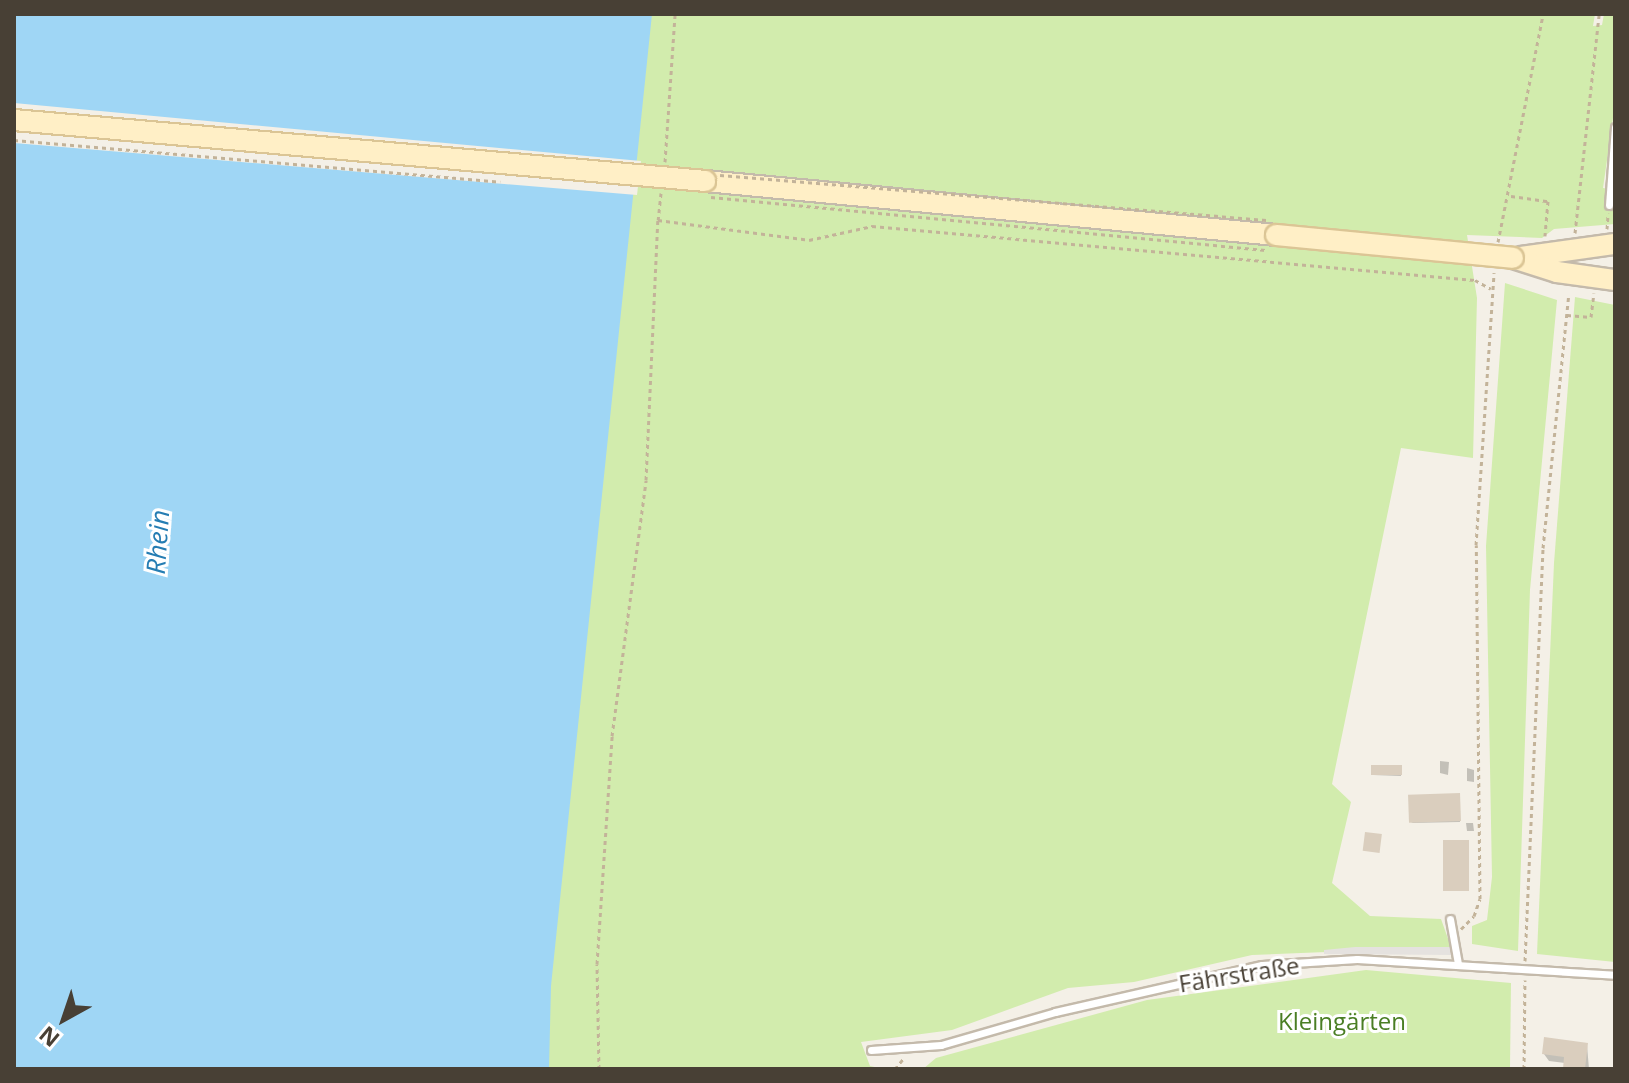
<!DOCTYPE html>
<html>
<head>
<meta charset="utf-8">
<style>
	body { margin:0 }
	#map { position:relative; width:1629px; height:1083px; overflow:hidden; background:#f4f0e7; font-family:"Open Sans",sans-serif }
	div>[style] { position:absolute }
	.green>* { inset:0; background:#d2ecad }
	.parking>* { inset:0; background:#e5e2df }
	.water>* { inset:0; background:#9fd6f5 }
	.pier>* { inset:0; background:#f4f0e7 }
	.shadow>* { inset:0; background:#0003 }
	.building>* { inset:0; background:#dacebe; transform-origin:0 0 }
	.path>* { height:3px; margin-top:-1.5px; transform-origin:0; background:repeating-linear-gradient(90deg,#c3b399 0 4px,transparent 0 8px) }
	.roads { filter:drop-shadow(2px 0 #c4baab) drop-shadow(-2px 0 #c4baab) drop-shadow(0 2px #c4baab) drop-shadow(0 -2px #c4baab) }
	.service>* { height:7px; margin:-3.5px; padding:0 3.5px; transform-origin:3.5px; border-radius:3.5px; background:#fff }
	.secondary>* { height:20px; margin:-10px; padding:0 10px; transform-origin:10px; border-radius:10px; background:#ffefc6 }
	.path-bridge>* { height:3px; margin-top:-1.5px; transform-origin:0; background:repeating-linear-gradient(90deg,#c3b399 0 4px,transparent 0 8px) }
	.bridges { filter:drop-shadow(2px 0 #dbc595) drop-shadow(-2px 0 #dbc595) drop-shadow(0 2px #dbc595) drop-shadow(0 -2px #dbc595) }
	.secondary-bridge>* { height:20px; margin:-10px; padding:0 10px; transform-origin:10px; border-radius:10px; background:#ffefc6 }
	span { translate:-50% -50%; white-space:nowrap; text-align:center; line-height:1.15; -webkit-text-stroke:6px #fff; paint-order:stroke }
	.street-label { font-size:24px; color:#484035 }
	.park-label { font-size:24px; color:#4a7e24 }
	.water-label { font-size:26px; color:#257db3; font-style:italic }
	.frame { position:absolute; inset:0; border:16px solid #484035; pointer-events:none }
	.north { position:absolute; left:24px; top:979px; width:80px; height:80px; -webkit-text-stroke:6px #fff; paint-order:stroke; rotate:220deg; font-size:22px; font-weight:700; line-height:32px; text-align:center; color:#484035 }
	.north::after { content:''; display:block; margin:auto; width:28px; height:36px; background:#484035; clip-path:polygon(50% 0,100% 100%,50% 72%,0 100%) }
</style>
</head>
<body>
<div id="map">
	<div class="green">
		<i style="clip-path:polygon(638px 14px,1595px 14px,1593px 26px,1602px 25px,1604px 14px,1615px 14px,1615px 104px,1603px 188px,1615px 190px,1615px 224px,1554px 229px,1542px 238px,1467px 235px,1477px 298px,1473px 458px,1401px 448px,1332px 784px,1351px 802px,1332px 883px,1370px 916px,1441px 919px,1451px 947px,1252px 955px,1134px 982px,1068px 988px,952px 1030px,861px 1042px,870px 1066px,884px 1069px,534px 1069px)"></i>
		<i style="clip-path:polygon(1505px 283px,1557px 300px,1530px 590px,1518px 951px,1472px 944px,1472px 926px,1487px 920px,1492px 877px,1486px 546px)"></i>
		<i style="clip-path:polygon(1575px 297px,1615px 305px,1615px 962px,1537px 954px,1554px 563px)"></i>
		<i style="clip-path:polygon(1366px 970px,1511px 983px,1510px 1069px,923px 1069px,936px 1058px,1147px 1000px)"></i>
	</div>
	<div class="parking">
		<i style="clip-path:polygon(1355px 947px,1451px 947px,1451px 955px,1324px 954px,1324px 950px)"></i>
	</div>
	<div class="water">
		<i style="clip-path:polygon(14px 14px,652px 14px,551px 986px,549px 1069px,14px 1069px)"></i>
	</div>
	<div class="pier">
		<i style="clip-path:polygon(14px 103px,641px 161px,637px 195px,14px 143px)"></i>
	</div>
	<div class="shadow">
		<i style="clip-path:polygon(1440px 761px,1449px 762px,1448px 775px,1440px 773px)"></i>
		<i style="clip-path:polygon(1401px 768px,1401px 776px,1373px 775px)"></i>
		<i style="clip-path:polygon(1467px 768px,1474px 770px,1474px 782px,1467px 781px)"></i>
		<i style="clip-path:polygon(1459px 797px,1460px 822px,1411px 823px)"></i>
		<i style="clip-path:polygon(1466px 823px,1473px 823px,1474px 831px,1467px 831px)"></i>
		<i style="clip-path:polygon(1587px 1045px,1589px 1069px,1565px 1069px,1565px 1063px,1549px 1061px,1544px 1054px)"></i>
	</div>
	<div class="building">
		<i style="left:1371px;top:765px;width:31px;height:10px"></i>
		<i style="left:1460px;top:793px;width:28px;height:52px;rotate:88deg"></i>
		<i style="left:1365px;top:832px;width:17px;height:19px;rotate:7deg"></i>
		<i style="left:1443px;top:840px;width:26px;height:51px"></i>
		<i style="clip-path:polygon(1544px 1037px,1588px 1043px,1585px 1069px,1563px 1069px,1564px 1057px,1542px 1054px)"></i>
	</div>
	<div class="path">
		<i style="left:665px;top:162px;width:148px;rotate:-86.1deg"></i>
		<i style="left:661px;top:193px;width:27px;rotate:96deg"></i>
		<i style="left:658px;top:220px;width:152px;rotate:7.5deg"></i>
		<i style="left:809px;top:240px;width:65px;rotate:-12.5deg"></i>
		<i style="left:872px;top:226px;width:605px;rotate:5.12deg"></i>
		<i style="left:1475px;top:280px;width:18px;rotate:29deg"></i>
		<i style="left:1511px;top:196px;width:37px;rotate:8deg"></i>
		<i style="left:1548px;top:201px;width:35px;rotate:95deg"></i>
		<i style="left:1607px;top:229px;width:16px;rotate:-86deg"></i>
		<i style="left:1575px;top:233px;width:220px;rotate:-83.7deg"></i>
		<i style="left:1498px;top:242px;width:232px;rotate:-78.8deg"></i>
		<i style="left:1567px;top:315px;width:24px;rotate:5deg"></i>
		<i style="left:1591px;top:317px;width:24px;rotate:-83deg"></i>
		<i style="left:1461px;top:929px;width:18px;rotate:-45deg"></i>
		<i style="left:1474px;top:916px;width:18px;rotate:-71deg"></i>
		<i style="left:1480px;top:899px;width:354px;rotate:-90.6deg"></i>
		<i style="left:1476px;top:545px;width:273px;rotate:-86.2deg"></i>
		<i style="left:1525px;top:961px;width:413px;rotate:-87.5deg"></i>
		<i style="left:1543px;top:548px;width:255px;rotate:-84.2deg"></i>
		<i style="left:599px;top:1069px;width:105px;rotate:-91.1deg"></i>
		<i style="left:597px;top:964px;width:228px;rotate:-86.2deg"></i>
		<i style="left:612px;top:736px;width:258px;rotate:-82.4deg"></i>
		<i style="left:646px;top:480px;width:260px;rotate:-87.4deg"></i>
		<i style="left:895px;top:1069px;width:13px;rotate:-51deg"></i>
		<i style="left:1524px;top:1069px;width:89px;rotate:-89.4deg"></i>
	</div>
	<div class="roads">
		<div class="service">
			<i style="left:1609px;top:205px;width:78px;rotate:-85.6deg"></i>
			<i style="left:1450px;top:919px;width:46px;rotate:79.9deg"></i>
			<i style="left:871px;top:1050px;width:70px;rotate:-4.1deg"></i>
			<i style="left:941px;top:1045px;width:119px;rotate:-16.1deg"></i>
			<i style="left:1055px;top:1012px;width:212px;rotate:-12.8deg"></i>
			<i style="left:1262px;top:965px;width:95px;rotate:-3.6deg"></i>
			<i style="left:1357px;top:959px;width:258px;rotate:3.5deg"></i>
		</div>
		<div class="secondary">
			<i style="left:705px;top:181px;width:574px;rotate:5.4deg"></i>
			<i style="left:1521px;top:257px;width:95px;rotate:-7.9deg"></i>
			<i style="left:1513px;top:258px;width:46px;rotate:17.7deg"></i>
			<i style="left:1557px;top:272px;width:59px;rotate:7.9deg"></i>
		</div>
	</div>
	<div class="path-bridge">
		<i style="left:14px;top:140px;width:488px;rotate:4.9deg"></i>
		<i style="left:720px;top:175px;width:548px;rotate:4.71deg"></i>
		<i style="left:711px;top:197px;width:557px;rotate:5.46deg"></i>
	</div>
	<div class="bridges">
		<div class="secondary-bridge">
			<i style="left:14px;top:120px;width:694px;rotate:5.04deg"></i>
			<i style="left:1276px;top:235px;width:238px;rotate:5.5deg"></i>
		</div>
	</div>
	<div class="street-label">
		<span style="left:1239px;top:974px;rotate:-9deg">Fährstraße</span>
	</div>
	<div class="park-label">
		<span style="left:1342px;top:1021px">Kleingärten</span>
	</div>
	<div class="water-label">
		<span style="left:158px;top:542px;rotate:-86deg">Rhein</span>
	</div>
	<div class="frame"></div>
	<div class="north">N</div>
</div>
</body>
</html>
